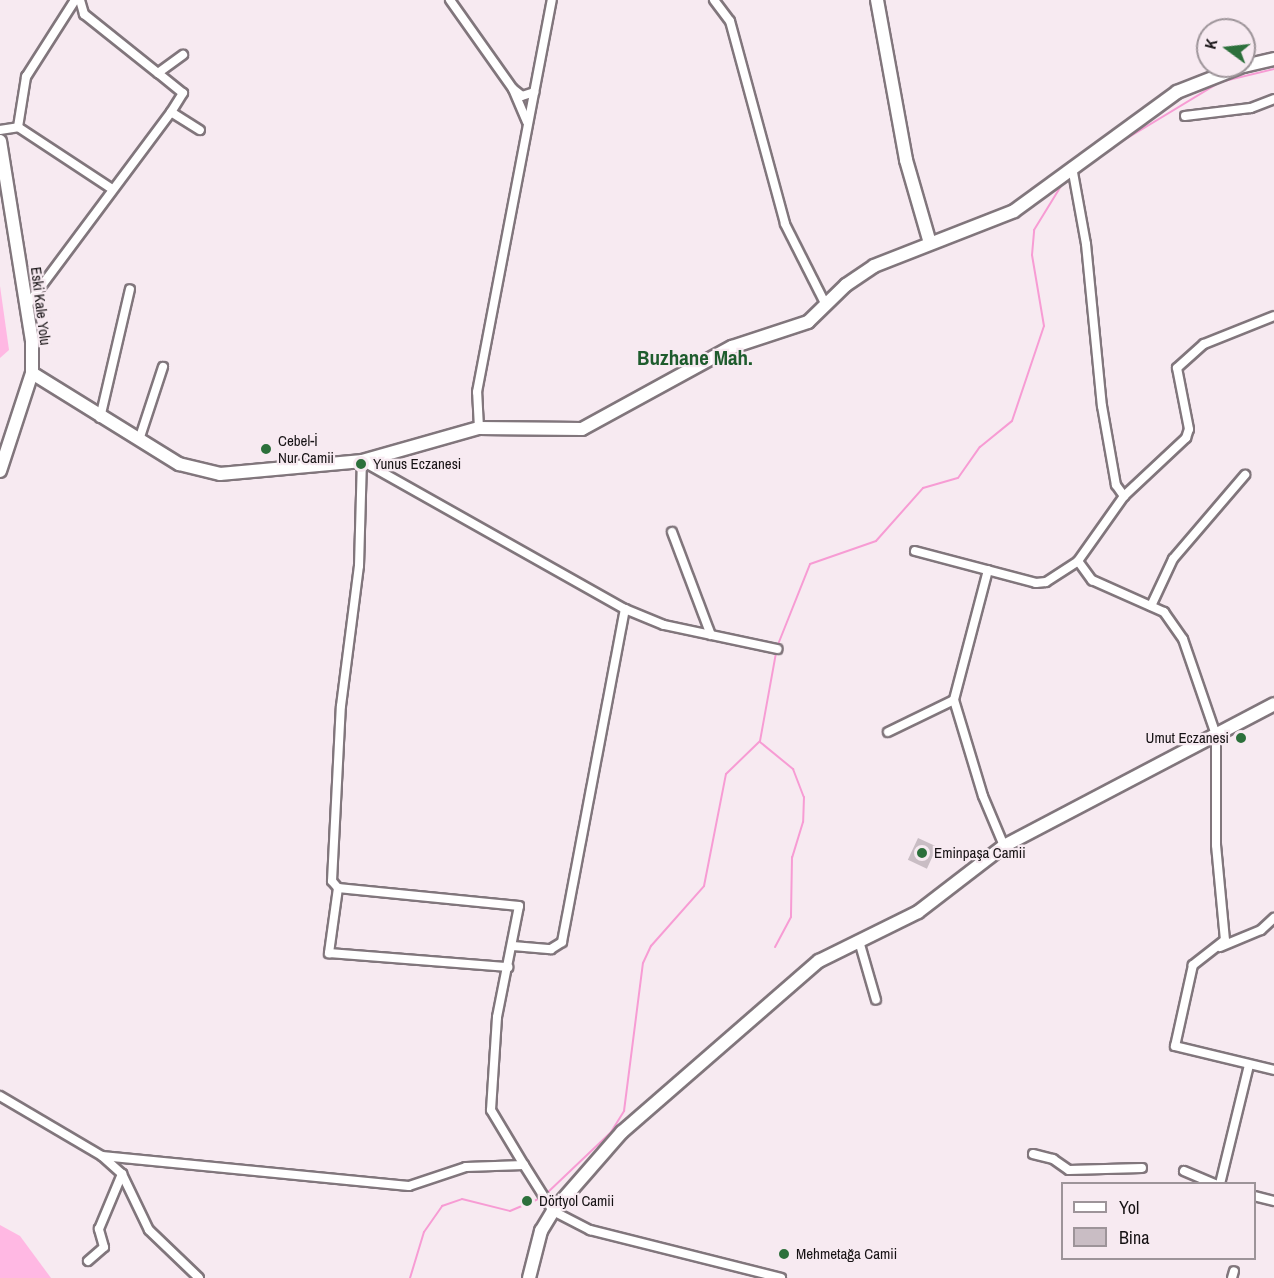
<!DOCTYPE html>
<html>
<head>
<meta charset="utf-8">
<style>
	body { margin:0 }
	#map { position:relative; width:1274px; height:1278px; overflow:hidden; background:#f7eaf1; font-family:"Archivo Narrow",sans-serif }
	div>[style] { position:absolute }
	.green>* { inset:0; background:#ffb8e3 }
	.stream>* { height:2px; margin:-1px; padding:0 1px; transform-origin:1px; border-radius:1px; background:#f79cd4 }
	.building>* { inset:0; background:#c9bdc4; transform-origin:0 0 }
	.roads { filter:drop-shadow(2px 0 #81767c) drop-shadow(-2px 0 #81767c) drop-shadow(0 2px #81767c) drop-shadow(0 -2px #81767c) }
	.street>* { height:8px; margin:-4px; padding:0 4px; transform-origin:4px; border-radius:4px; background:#fff }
	.secondary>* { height:12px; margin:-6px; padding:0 6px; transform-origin:6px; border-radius:6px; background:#fff }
	.dots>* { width:16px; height:16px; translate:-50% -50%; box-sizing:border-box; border:3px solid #f7eaf1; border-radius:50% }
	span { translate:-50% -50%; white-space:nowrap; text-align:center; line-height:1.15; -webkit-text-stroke:4.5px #f7eaf1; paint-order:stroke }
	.street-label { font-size:15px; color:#161214 }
	.poi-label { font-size:15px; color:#161214 }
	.left { translate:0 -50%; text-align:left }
	.right { translate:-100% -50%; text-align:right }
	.district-label { font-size:21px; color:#1e5c2d; font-weight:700 }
	.legend { position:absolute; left:1061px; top:1182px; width:195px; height:78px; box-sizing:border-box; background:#f7eaf1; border:2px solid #9d9499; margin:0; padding:8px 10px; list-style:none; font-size:18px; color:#161214 }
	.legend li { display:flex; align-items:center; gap:12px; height:30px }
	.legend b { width:30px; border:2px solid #9d9499 }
	.north { position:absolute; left:1196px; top:18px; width:60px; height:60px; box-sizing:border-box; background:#f7eaf1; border:2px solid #9d9499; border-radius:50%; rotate:285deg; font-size:16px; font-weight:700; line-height:24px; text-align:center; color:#161214 }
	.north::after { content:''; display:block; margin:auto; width:21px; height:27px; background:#2c703b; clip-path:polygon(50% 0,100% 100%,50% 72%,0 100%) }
</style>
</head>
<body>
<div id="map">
	<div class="green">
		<i style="clip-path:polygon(0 286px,9px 350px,0 358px)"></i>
		<i style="clip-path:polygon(0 1225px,20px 1236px,51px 1278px,0 1278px)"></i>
	</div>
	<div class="stream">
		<i style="left:1106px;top:151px;width:133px;rotate:-31.2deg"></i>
		<i style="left:1220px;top:82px;width:56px;rotate:-13.5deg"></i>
		<i style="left:777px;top:647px;width:89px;rotate:-68.3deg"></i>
		<i style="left:810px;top:564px;width:70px;rotate:-19.2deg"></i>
		<i style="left:876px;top:541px;width:71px;rotate:-48.4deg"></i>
		<i style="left:923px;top:488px;width:36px;rotate:-16deg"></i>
		<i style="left:958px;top:478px;width:38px;rotate:-55deg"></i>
		<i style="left:980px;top:447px;width:41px;rotate:-39.1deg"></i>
		<i style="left:1012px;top:421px;width:100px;rotate:-71.4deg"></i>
		<i style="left:1044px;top:326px;width:72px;rotate:-99.6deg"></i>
		<i style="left:1032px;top:255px;width:25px;rotate:-85deg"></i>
		<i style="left:1034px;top:230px;width:57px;rotate:-58.5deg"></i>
		<i style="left:760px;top:742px;width:43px;rotate:39.3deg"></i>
		<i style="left:793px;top:769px;width:30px;rotate:69deg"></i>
		<i style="left:804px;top:797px;width:25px;rotate:92deg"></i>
		<i style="left:803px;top:822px;width:37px;rotate:107deg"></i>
		<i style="left:792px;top:857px;width:60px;rotate:91deg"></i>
		<i style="left:791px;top:917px;width:34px;rotate:118deg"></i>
		<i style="left:546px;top:1194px;width:90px;rotate:-43.6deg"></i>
		<i style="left:611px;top:1132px;width:25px;rotate:-58deg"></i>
		<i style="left:624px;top:1111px;width:149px;rotate:-82.7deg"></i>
		<i style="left:643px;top:963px;width:19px;rotate:-65deg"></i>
		<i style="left:651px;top:946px;width:80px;rotate:-48.5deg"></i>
		<i style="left:704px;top:886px;width:114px;rotate:-78.9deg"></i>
		<i style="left:726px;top:774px;width:47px;rotate:-44.1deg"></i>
		<i style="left:760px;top:741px;width:89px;rotate:-79.7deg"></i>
		<i style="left:410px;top:1278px;width:48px;rotate:-73.1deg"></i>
		<i style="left:424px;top:1232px;width:32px;rotate:-55deg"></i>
		<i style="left:442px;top:1206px;width:21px;rotate:-19deg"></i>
		<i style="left:462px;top:1199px;width:49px;rotate:14deg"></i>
		<i style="left:510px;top:1211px;width:34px;rotate:-23deg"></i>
	</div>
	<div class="building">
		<i style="left:918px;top:838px;width:21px;height:24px;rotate:25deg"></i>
	</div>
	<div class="roads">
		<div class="street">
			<i style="left:80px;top:0;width:15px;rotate:74deg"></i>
			<i style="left:84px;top:14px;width:95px;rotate:38.6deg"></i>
			<i style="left:158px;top:73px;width:31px;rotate:-36deg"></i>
			<i style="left:450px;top:0;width:109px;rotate:54.7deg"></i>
			<i style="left:714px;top:0;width:26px;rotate:53deg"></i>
			<i style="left:730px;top:21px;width:210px;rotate:74.8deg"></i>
			<i style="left:785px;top:224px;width:91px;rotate:63.2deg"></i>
			<i style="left:158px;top:73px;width:32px;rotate:39deg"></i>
			<i style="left:183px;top:93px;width:22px;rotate:122deg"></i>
			<i style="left:171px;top:112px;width:34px;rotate:32deg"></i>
			<i style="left:1185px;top:116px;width:66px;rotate:-6.9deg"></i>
			<i style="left:1251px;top:108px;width:25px;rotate:-21deg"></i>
			<i style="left:527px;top:122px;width:36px;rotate:-113deg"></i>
			<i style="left:513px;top:89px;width:11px;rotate:38deg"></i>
			<i style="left:522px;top:96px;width:13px;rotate:-18deg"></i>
			<i style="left:18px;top:127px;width:51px;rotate:-80.9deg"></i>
			<i style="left:26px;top:77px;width:91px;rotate:-57.5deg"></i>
			<i style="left:0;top:130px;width:18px;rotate:-9deg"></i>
			<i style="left:18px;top:127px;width:113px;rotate:33.4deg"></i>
			<i style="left:1072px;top:167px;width:78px;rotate:79.7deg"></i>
			<i style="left:1086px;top:244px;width:163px;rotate:84.4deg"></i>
			<i style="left:1102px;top:406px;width:80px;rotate:80deg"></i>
			<i style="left:1116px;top:485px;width:14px;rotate:54deg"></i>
			<i style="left:28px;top:304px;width:239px;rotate:-53.3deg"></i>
			<i style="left:100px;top:418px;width:132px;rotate:-76.9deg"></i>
			<i style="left:479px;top:428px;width:36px;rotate:-93deg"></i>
			<i style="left:477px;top:392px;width:399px;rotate:-79.2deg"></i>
			<i style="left:139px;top:440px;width:77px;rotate:-71.8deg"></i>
			<i style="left:672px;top:532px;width:110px;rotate:69.3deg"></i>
			<i style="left:915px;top:551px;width:125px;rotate:14.8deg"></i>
			<i style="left:1036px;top:583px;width:10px;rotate:-6deg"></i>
			<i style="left:1046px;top:582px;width:38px;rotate:-33deg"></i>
			<i style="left:1078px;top:561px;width:80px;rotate:-54.7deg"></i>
			<i style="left:1124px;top:496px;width:85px;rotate:-43.1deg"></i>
			<i style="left:1186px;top:438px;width:9px;rotate:-72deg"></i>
			<i style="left:1189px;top:429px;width:62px;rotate:-101.1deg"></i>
			<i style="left:1177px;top:368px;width:36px;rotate:-42deg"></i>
			<i style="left:1204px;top:344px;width:75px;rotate:-21.8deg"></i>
			<i style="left:1078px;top:561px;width:24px;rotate:54deg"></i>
			<i style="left:1092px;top:580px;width:79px;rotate:24deg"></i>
			<i style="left:1164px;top:612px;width:33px;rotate:55deg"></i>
			<i style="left:1183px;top:639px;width:102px;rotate:71deg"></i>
			<i style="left:1216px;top:735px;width:110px;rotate:90deg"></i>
			<i style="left:1216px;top:845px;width:95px;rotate:84.6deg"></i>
			<i style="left:1225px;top:940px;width:41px;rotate:142deg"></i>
			<i style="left:1193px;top:965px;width:83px;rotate:102.5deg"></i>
			<i style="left:1175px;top:1046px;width:102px;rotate:13.6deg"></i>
			<i style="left:988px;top:570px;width:134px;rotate:104.7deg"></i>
			<i style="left:954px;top:700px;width:100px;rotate:73.2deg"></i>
			<i style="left:983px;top:796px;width:54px;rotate:67.2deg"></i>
			<i style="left:1151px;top:606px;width:52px;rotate:-64.9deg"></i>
			<i style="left:1173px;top:559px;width:111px;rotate:-49.4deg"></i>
			<i style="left:888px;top:732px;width:73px;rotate:-25.9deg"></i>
			<i style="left:338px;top:888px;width:66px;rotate:97.9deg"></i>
			<i style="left:329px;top:953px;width:180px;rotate:4.5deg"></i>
			<i style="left:859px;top:941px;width:61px;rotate:73.9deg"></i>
			<i style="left:513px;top:946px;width:38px;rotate:5deg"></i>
			<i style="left:551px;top:949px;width:13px;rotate:-32deg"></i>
			<i style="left:562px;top:942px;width:339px;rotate:-79.3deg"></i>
			<i style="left:1220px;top:947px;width:44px;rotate:-22.5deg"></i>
			<i style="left:1261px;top:930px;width:18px;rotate:-43deg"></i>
			<i style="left:0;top:1096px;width:118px;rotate:30.5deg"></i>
			<i style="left:102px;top:1156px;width:308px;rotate:5.6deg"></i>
			<i style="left:409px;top:1186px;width:60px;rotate:-18.4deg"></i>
			<i style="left:466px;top:1167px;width:58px;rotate:-2deg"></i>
			<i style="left:524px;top:1165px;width:54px;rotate:57.8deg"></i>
			<i style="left:553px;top:1211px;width:42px;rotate:27.2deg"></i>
			<i style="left:590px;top:1230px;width:197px;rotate:14.1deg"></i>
			<i style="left:1033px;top:1154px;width:21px;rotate:14deg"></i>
			<i style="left:1053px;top:1159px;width:19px;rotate:35deg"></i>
			<i style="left:1069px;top:1170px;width:73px;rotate:-1.6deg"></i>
			<i style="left:102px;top:1156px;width:27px;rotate:42deg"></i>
			<i style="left:122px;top:1174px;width:62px;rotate:64.3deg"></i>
			<i style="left:149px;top:1230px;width:69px;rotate:43.8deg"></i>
			<i style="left:524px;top:1165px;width:64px;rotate:-121deg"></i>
			<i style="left:491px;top:1110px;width:93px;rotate:-86.3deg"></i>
			<i style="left:497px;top:1017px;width:113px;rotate:-78.8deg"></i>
			<i style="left:519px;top:906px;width:182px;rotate:-174.3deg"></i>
			<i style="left:338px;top:888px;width:9px;rotate:-131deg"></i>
			<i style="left:332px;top:881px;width:175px;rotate:-87.1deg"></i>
			<i style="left:341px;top:706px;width:141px;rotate:-82.7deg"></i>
			<i style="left:359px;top:566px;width:105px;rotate:-88.4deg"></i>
			<i style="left:362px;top:461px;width:302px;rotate:29.4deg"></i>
			<i style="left:625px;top:609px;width:42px;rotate:22.3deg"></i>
			<i style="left:664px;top:625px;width:116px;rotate:12deg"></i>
			<i style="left:1184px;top:1171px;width:34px;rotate:23deg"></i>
			<i style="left:1220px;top:1184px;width:122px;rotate:-76.3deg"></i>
			<i style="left:1254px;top:1196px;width:21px;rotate:14deg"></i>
			<i style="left:88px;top:1261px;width:21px;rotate:-41deg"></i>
			<i style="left:104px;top:1247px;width:19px;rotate:-106deg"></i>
			<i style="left:99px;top:1229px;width:60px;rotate:-67.3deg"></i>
			<i style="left:1232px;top:1278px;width:7px;rotate:-74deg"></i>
		</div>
		<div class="secondary">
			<i style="left:877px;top:0;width:163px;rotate:79.7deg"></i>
			<i style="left:906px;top:160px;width:86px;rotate:73.9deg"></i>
			<i style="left:1244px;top:66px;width:31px;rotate:-13deg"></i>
			<i style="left:0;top:141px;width:202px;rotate:80.9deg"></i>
			<i style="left:32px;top:340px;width:33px;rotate:90deg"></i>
			<i style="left:32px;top:373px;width:103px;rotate:108.1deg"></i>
			<i style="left:32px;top:373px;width:173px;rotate:31.8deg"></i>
			<i style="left:179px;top:464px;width:42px;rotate:13.7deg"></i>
			<i style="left:220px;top:474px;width:143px;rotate:-5.2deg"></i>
			<i style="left:362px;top:461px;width:122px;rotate:-15.8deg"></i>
			<i style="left:479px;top:428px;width:103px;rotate:0.6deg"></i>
			<i style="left:582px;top:429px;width:171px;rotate:-28.7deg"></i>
			<i style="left:732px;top:347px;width:80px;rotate:-18.2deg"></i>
			<i style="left:808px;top:322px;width:53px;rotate:-44.2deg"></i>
			<i style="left:846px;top:285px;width:34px;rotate:-34deg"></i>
			<i style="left:874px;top:266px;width:150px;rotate:-21.4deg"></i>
			<i style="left:1014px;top:211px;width:202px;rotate:-36.1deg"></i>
			<i style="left:1177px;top:92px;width:71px;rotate:-21.5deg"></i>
			<i style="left:529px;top:1278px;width:49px;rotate:-75.7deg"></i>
			<i style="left:541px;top:1231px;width:23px;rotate:-59deg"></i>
			<i style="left:553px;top:1211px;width:105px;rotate:-48.9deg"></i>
			<i style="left:622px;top:1132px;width:261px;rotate:-41deg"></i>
			<i style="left:819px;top:961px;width:110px;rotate:-26.3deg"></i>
			<i style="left:918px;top:912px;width:108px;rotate:-37.5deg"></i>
			<i style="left:1004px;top:846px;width:305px;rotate:-27.7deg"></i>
		</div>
	</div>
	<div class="dots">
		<i style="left:266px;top:449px;background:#2c703b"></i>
		<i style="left:361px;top:464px;background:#2c703b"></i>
		<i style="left:1241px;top:738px;background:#2c703b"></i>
		<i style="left:922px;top:853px;background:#2c703b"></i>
		<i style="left:527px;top:1201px;background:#2c703b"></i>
		<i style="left:784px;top:1254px;background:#2c703b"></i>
	</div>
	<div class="street-label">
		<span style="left:41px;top:306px;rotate:83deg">Eski Kale Yolu</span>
	</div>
	<div class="poi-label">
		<span class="left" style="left:278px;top:449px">Cebel-İ<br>Nur Camii</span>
		<span class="left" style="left:373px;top:464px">Yunus Eczanesi</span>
		<span class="right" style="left:1229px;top:738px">Umut Eczanesi</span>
		<span class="left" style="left:934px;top:853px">Eminpaşa Camii</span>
		<span class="left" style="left:539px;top:1201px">Dörtyol Camii</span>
		<span class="left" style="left:796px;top:1254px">Mehmetağa Camii</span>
	</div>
	<div class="district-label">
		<span style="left:695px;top:358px">Buzhane Mah.</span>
	</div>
	<ul class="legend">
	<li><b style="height:8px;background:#fff"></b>Yol</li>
	<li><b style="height:16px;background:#c9bdc4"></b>Bina</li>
	</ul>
	<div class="north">K</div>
</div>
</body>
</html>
